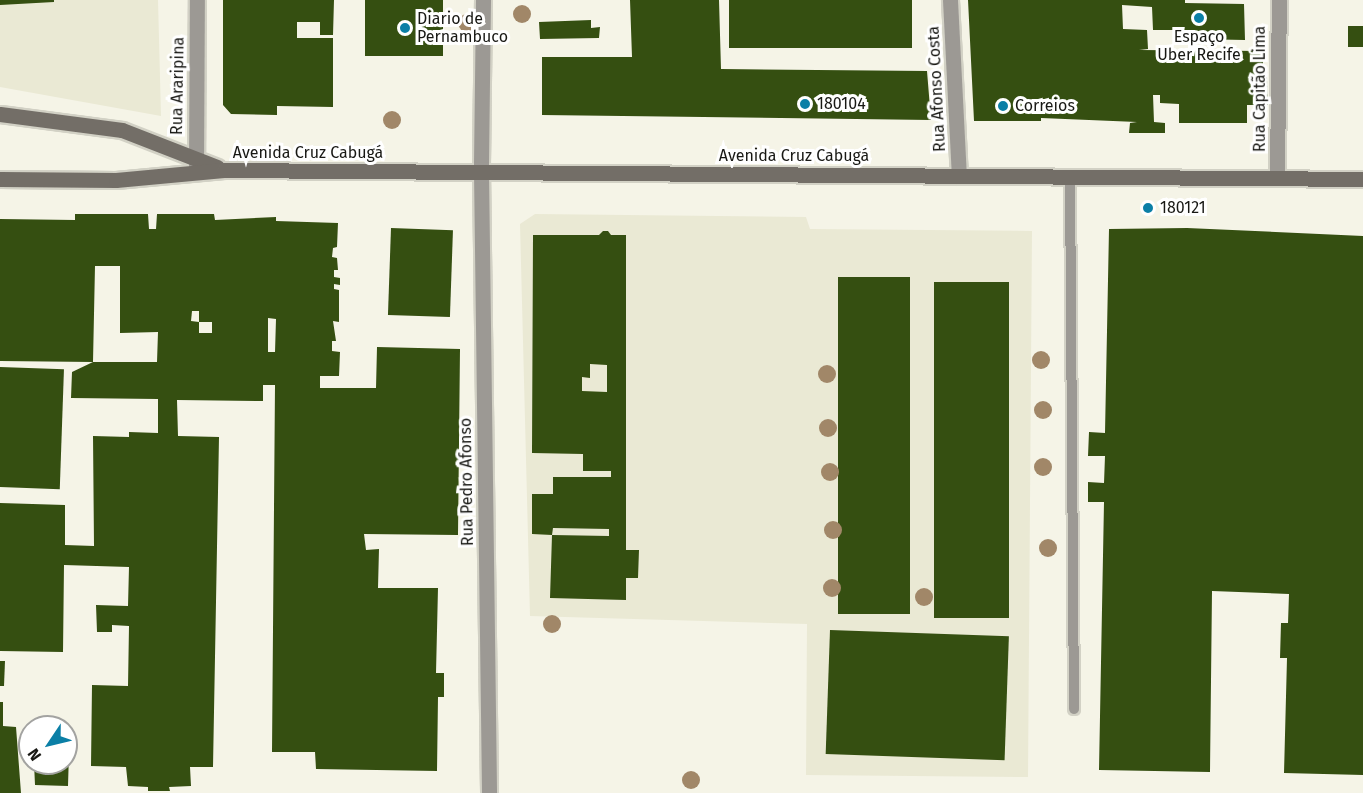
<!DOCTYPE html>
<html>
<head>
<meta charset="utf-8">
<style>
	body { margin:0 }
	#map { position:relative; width:1363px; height:793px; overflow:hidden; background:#f5f4e7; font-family:"Fira Sans",sans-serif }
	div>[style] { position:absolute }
	.built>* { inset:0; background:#eae9d4 }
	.building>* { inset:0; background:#354f11; transform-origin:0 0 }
	.roads { filter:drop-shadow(2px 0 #d2d1c5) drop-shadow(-2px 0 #d2d1c5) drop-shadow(0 2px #d2d1c5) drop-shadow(0 -2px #d2d1c5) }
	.service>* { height:10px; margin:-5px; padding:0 5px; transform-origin:5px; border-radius:5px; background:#9c9994 }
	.minor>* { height:15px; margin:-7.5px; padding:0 7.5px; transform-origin:7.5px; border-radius:7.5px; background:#9c9994 }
	.secondary>* { height:15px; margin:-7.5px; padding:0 7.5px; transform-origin:7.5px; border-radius:7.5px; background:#736e67 }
	.trees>* { width:18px; height:18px; margin:-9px; border-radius:50%; background:#a18768 }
	.dots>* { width:16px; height:16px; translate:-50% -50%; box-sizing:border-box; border:3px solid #fff; border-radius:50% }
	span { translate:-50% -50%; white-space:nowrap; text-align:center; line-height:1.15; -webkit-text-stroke:6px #fff; paint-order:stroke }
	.poi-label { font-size:16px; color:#181814 }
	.left { translate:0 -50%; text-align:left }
	.street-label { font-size:16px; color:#181814 }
	.north { position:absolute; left:18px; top:715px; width:60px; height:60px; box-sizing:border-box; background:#fff; border:2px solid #a3a3a1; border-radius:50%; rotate:235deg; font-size:16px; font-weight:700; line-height:24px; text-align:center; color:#181814 }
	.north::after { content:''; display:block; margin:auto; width:21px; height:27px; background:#0b7fa6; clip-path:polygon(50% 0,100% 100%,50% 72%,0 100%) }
</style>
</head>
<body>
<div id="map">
	<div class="built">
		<i style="clip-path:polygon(0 0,158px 0,161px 116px,0 87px)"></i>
		<i style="clip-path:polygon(535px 214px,806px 217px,810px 229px,1032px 231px,1028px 777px,806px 775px,807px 624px,530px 616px,520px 224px)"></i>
	</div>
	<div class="building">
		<i style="clip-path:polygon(0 0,54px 0,54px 2px,0 5px)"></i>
		<i style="clip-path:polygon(223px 0,334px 0,333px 35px,320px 35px,320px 22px,297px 22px,297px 38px,333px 38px,333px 107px,277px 106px,277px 115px,231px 114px,223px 105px)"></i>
		<i style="left:365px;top:0;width:78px;height:56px"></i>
		<i style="clip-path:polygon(630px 0,719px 0,721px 69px,927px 71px,931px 120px,542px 115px,542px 57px,632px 57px)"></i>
		<i style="left:729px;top:0;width:183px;height:48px"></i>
		<i style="clip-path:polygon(968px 0,1185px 0,1185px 3px,1244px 4px,1245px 40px,1194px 39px,1194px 30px,1153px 30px,1152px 7px,1122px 5px,1123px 29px,1147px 30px,1148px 49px,1139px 50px,1263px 51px,1263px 76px,1267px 77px,1268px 105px,1247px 105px,1247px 123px,1179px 123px,1179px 104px,1160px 103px,1160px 95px,1153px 95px,1154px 122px,1165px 123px,1165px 133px,1129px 133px,1130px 123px,1137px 122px,1041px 118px,1041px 121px,974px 121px)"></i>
		<i style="clip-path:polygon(591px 20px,591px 28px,600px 27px,599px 38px,540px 39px,539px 22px)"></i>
		<i style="left:1348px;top:26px;width:15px;height:21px"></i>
		<i style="clip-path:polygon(evenodd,75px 214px,148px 214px,149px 229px,156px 229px,157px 214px,214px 214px,215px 220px,276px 217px,276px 221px,338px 223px,337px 247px,333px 248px,332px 257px,337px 258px,338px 270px,334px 270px,334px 277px,340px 278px,340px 285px,334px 284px,334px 289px,339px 290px,339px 322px,333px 321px,336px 341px,332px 341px,332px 351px,340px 352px,339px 376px,320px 376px,320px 388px,376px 388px,377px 347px,460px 349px,458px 535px,364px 534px,366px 550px,379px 549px,378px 588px,438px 588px,436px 673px,444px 673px,444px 697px,438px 697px,437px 771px,316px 769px,315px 752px,272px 752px,275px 385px,263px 385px,263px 401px,177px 400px,178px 436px,219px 437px,213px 767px,190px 767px,191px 786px,169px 787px,170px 791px,148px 791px,148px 787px,128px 786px,126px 767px,91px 766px,92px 685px,128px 686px,129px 626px,112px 625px,112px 632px,97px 632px,96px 605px,128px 606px,129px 567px,64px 565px,63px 652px,0 651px,0 503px,65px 505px,65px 545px,94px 546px,93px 436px,129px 437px,129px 432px,158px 433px,158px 399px,71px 398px,72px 372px,93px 362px,157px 362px,158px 332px,120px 333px,120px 266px,95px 266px,93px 362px,0 361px,0 219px,75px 220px,75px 214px,192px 311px,199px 311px,199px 322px,191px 321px,192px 311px,75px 214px,268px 318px,276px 319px,275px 352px,268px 352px,268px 318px,75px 214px,199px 322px,212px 322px,212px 333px,199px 333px,199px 322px)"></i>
		<i style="left:391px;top:228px;width:62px;height:87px;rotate:2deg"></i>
		<i style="clip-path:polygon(1187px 228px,1363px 236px,1363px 775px,1284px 773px,1287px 658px,1280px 658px,1281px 623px,1288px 623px,1289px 594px,1212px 591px,1210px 772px,1099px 770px,1104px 502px,1088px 502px,1088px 482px,1104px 483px,1105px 456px,1088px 456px,1089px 432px,1105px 433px,1109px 229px)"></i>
		<i style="clip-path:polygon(evenodd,603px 231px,608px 231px,611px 235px,626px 235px,626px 550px,639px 550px,638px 578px,626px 578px,626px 600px,550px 598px,552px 535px,609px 536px,609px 529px,553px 528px,552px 535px,532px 534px,532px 494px,553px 494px,553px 477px,611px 477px,611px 471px,583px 471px,583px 454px,532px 453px,533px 235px,599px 235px,603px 231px,590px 364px,607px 365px,607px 392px,582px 391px,582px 377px,590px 378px,590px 364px)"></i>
		<i style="left:838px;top:277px;width:72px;height:337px"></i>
		<i style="left:934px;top:282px;width:75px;height:336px"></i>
		<i style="left:0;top:367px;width:64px;height:120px;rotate:2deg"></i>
		<i style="left:830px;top:630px;width:179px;height:124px;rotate:2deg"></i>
		<i style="clip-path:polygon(0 661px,5px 661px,4px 686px,0 686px)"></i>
		<i style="clip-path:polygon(0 702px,3px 702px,3px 726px,16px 727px,21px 793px,0 793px)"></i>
		<i style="clip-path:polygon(66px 753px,69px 753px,68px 786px,35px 785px,34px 763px,66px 763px)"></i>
	</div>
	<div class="roads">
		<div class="service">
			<i style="left:1070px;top:178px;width:531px;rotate:89.57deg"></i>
		</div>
		<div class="minor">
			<i style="left:483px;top:0;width:171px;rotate:90.7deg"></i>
			<i style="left:481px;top:171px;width:622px;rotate:89.26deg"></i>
			<i style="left:950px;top:0;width:176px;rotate:87.1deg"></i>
			<i style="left:196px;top:171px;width:171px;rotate:-89.7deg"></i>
			<i style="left:1277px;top:178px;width:178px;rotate:-89.4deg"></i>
		</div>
		<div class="secondary">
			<i style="left:0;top:114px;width:123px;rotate:7.5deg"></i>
			<i style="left:122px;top:130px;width:102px;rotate:21.3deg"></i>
			<i style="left:0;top:179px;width:116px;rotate:0.5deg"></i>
			<i style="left:116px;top:180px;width:108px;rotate:-5.3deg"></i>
			<i style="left:224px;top:170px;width:1139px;rotate:0.45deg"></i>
		</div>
	</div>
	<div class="trees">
		<i style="left:522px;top:14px"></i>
		<i style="left:467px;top:23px"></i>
		<i style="left:392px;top:120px"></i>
		<i style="left:1041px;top:360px"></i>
		<i style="left:827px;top:374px"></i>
		<i style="left:1043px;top:410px"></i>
		<i style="left:828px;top:428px"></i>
		<i style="left:1043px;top:467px"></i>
		<i style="left:830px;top:472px"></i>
		<i style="left:833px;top:530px"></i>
		<i style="left:1048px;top:548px"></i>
		<i style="left:832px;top:588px"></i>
		<i style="left:924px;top:597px"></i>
		<i style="left:552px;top:624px"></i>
		<i style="left:691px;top:780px"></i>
	</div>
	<div class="dots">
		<i style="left:1199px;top:18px;background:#0b7fa6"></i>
		<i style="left:405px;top:28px;background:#0b7fa6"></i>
		<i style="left:805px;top:104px;background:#0b7fa6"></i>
		<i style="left:1003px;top:106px;background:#0b7fa6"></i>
		<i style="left:1148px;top:208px;background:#0b7fa6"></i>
	</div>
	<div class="poi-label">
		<span class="left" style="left:417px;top:28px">Diario de<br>Pernambuco</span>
		<span style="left:1199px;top:46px">Espaço<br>Uber Recife</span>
		<span class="left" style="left:817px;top:104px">180104</span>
		<span class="left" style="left:1015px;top:106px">Correios</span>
		<span class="left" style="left:1160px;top:208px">180121</span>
	</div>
	<div class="street-label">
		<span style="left:178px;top:86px;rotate:-89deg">Rua Araripina</span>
		<span style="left:937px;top:89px;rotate:-93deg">Rua Afonso Costa</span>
		<span style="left:1260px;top:89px;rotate:-90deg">Rua Capitão Lima</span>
		<span style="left:308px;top:153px">Avenida Cruz Cabugá</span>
		<span style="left:794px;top:156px">Avenida Cruz Cabugá</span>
		<span style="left:467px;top:482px;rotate:-91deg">Rua Pedro Afonso</span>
	</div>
	<div class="north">N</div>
</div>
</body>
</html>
